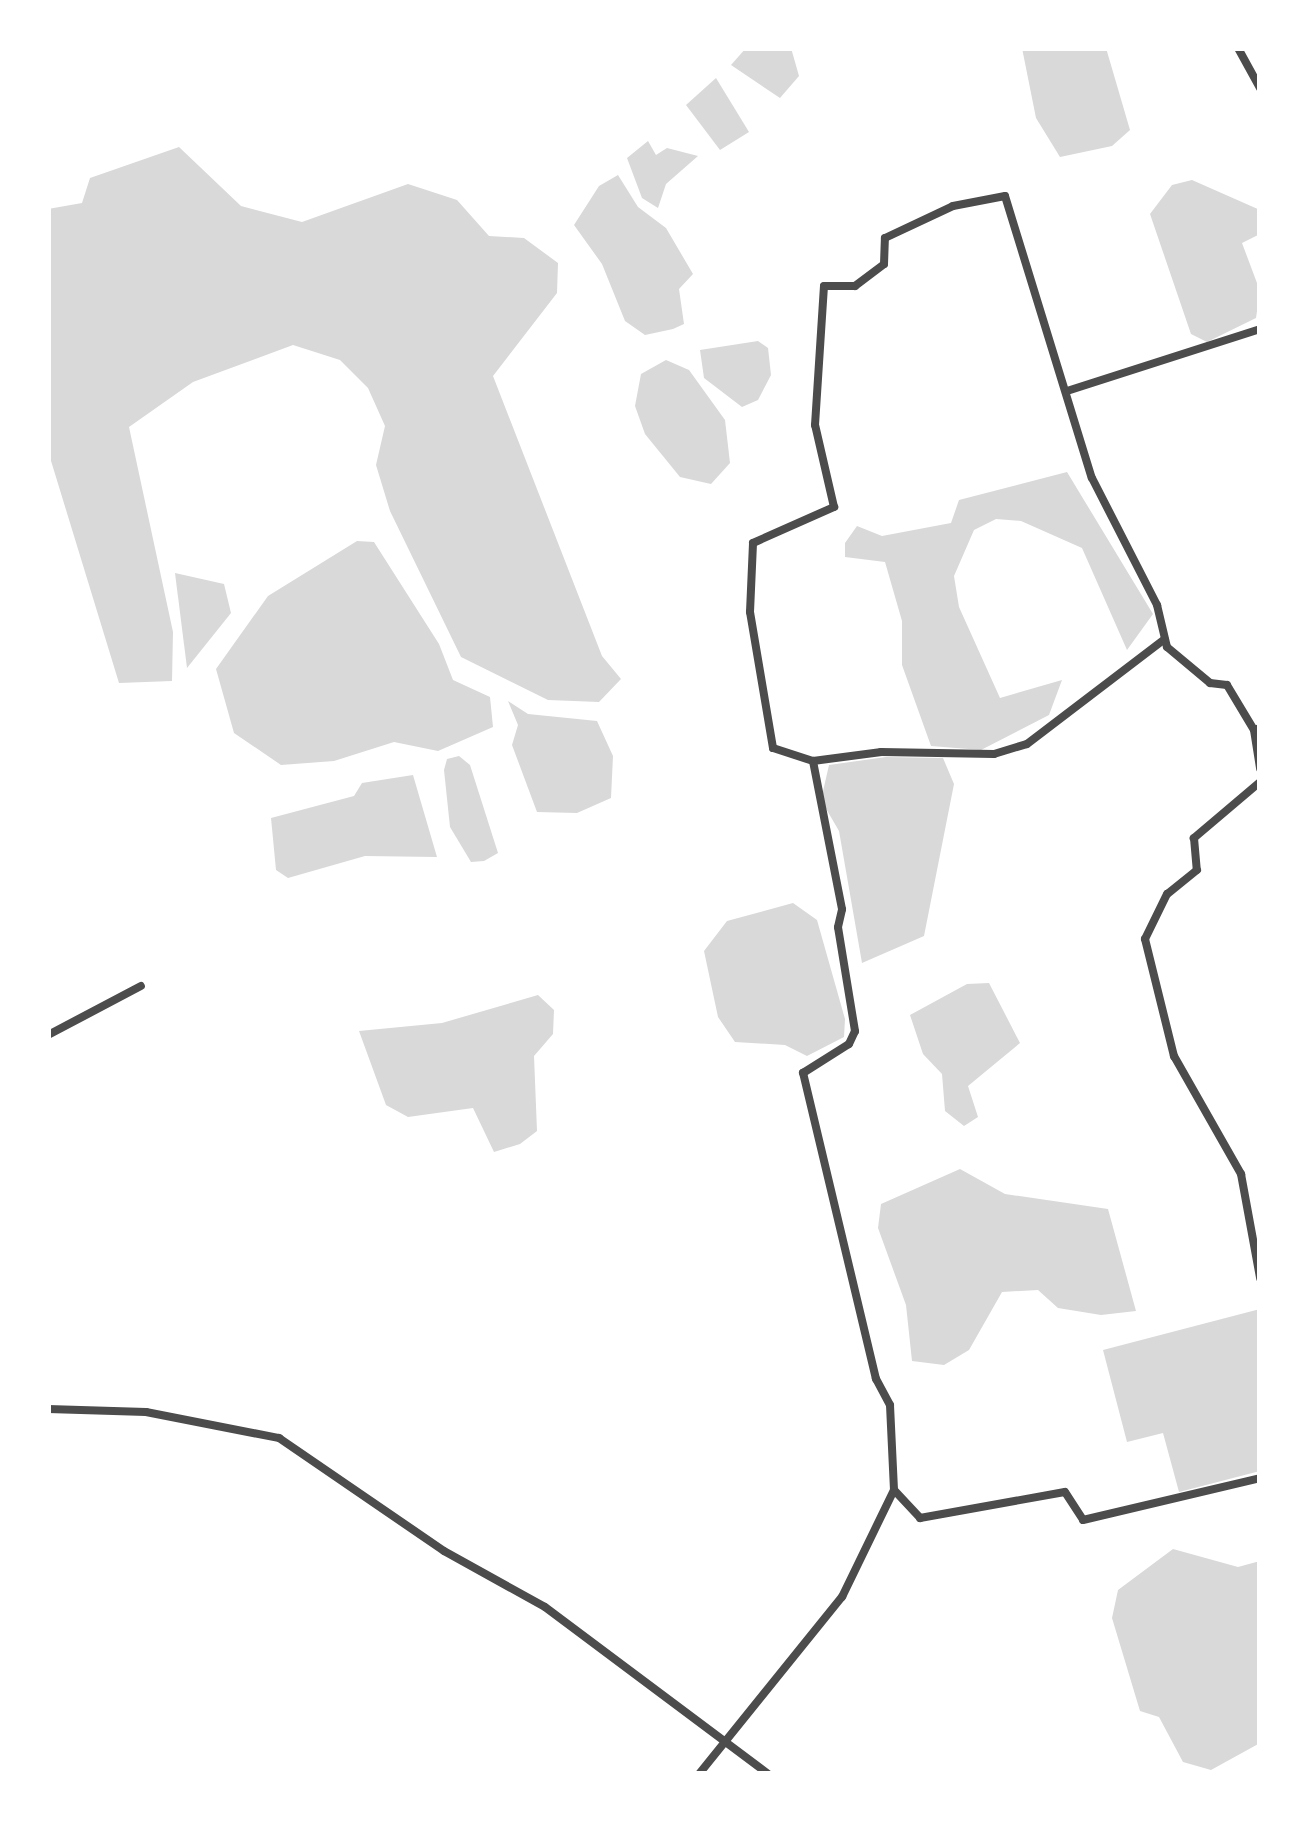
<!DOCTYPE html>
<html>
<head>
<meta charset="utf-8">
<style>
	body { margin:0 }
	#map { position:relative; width:1308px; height:1822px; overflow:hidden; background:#fff; font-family:Spectral,serif }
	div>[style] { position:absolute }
	.water>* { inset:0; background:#d9d9d9 }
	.minor>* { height:8px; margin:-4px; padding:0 4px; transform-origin:4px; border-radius:4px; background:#4c4c4c }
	span { translate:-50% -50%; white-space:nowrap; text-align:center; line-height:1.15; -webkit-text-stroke:9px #fff; paint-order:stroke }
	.frame { position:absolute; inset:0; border:51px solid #fff; pointer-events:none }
</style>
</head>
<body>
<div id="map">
	<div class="water">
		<i style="clip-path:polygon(746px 48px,791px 48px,799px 76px,780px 98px,731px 65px)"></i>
		<i style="clip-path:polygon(1022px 48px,1106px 48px,1130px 130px,1112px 146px,1060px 157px,1036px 118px)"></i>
		<i style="clip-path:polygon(716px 78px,749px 132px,720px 150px,686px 105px)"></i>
		<i style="clip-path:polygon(648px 141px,656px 155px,667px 148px,698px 156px,666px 184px,658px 208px,642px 198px,627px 158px)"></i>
		<i style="clip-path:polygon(179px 147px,241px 206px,302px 222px,408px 184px,457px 200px,489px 236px,524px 238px,558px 263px,557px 293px,493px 376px,602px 656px,621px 679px,599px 702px,548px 700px,461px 657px,390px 511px,376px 465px,385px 426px,368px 388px,340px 360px,293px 345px,193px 382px,129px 427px,173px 632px,172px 681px,119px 683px,48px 451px,48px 209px,82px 203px,90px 178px)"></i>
		<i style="clip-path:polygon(618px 175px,638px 207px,666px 228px,693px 274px,679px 289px,684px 324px,673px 329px,645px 335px,625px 321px,602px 264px,574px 225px,599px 186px)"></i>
		<i style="clip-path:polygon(1192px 180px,1260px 210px,1260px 234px,1242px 243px,1260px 291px,1256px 318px,1207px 342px,1191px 334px,1150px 214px,1172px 185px)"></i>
		<i style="clip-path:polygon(758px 341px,768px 348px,771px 375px,758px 400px,742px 407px,704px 378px,700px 350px)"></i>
		<i style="clip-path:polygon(666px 360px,689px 370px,725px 420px,730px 463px,711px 484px,680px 477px,645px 434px,635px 406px,641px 374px)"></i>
		<i style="clip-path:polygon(1067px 472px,1153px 614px,1127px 650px,1082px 548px,1021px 521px,996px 519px,974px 530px,954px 576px,959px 607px,1000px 698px,1062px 680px,1049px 715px,981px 750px,931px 746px,902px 665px,902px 621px,885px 562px,845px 557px,845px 543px,857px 526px,882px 536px,951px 523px,959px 500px)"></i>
		<i style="clip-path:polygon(357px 541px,374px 542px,439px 644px,453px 680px,490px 697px,493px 727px,438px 751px,394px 742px,334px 761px,281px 765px,234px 733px,216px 669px,268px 596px)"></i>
		<i style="clip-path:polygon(175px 573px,224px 584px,231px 613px,187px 668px)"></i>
		<i style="clip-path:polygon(508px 701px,528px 714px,597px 721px,613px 756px,611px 798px,577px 813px,537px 812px,512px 745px,518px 725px)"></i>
		<i style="clip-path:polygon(459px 756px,470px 765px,498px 853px,484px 861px,471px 862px,450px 827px,444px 770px,447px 759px)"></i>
		<i style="clip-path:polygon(886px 757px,943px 758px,954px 784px,924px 936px,862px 963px,839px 831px,821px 800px,829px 765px)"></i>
		<i style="clip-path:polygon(413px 775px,437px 857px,365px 856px,288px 878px,276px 870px,271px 818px,354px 796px,362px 783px)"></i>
		<i style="clip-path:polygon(793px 903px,817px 920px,845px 1019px,844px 1037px,807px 1056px,785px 1045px,735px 1042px,718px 1017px,704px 951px,727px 921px)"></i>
		<i style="clip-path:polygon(989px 983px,1020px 1043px,968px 1086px,978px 1117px,964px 1126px,945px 1111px,942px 1074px,923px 1054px,910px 1015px,967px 984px)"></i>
		<i style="clip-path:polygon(538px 995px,554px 1010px,553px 1034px,534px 1056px,537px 1131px,520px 1144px,494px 1152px,473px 1108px,408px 1117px,386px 1105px,359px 1031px,442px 1023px)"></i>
		<i style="clip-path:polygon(960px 1169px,1005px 1194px,1108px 1209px,1136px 1311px,1101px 1315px,1058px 1308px,1038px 1290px,1002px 1292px,969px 1350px,944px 1365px,912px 1361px,906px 1305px,878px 1228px,881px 1204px)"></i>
		<i style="clip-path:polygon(1260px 1309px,1260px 1471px,1179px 1492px,1163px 1433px,1127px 1442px,1103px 1350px)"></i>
		<i style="clip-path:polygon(1173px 1549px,1238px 1567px,1260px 1561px,1260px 1743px,1211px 1770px,1183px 1762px,1159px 1717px,1140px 1711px,1112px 1618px,1118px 1590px)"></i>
	</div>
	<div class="minor">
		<i style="left:1238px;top:48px;width:46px;rotate:61.2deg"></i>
		<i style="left:1067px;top:391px;width:203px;rotate:-17.8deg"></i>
		<i style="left:1260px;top:728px;width:6px;rotate:162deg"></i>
		<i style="left:1254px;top:730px;width:39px;rotate:81deg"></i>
		<i style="left:813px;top:761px;width:69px;rotate:-7.5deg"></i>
		<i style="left:881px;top:752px;width:113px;rotate:1deg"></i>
		<i style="left:994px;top:754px;width:34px;rotate:-17deg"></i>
		<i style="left:1027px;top:744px;width:173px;rotate:-37.3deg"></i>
		<i style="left:1260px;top:782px;width:87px;rotate:139.7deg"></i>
		<i style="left:1194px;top:838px;width:32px;rotate:85deg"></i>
		<i style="left:1197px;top:870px;width:38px;rotate:141deg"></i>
		<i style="left:1167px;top:894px;width:50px;rotate:116.1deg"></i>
		<i style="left:1145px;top:939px;width:121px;rotate:76.1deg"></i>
		<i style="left:1174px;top:1056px;width:136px;rotate:60.4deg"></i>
		<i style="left:1241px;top:1174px;width:106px;rotate:79.6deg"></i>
		<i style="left:48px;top:1035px;width:105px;rotate:-27.8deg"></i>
		<i style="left:48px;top:1409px;width:98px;rotate:1.8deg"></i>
		<i style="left:146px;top:1412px;width:136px;rotate:11.1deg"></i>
		<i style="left:279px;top:1438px;width:200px;rotate:34.4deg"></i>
		<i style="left:444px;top:1551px;width:115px;rotate:29deg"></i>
		<i style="left:545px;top:1607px;width:279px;rotate:36.8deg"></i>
		<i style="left:895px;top:1491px;width:37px;rotate:47deg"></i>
		<i style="left:920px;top:1518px;width:147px;rotate:-10.2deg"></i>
		<i style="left:1065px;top:1492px;width:33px;rotate:57deg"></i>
		<i style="left:1083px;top:1520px;width:182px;rotate:-13.3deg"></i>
		<i style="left:699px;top:1774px;width:228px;rotate:-51.1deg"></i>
		<i style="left:842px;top:1597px;width:119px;rotate:-64.1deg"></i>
		<i style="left:894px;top:1490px;width:85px;rotate:-92.7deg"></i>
		<i style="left:890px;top:1405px;width:30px;rotate:-118deg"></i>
		<i style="left:876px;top:1379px;width:315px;rotate:-103.4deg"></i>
		<i style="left:803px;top:1073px;width:54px;rotate:-32.2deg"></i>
		<i style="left:849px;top:1044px;width:14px;rotate:-65deg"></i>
		<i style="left:855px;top:1031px;width:105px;rotate:-99.3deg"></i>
		<i style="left:838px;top:927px;width:18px;rotate:-77deg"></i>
		<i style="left:842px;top:909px;width:151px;rotate:-101.1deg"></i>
		<i style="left:813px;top:761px;width:42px;rotate:-162deg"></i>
		<i style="left:773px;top:748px;width:138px;rotate:-99.6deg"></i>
		<i style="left:750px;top:612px;width:69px;rotate:-87.5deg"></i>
		<i style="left:753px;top:543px;width:89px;rotate:-24deg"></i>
		<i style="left:834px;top:507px;width:84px;rotate:-103deg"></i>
		<i style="left:815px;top:425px;width:139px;rotate:-86.3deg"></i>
		<i style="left:824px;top:286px;width:31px"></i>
		<i style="left:855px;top:286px;width:36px;rotate:-37deg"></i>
		<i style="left:884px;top:264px;width:26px;rotate:-88deg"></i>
		<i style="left:885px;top:238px;width:75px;rotate:-25.2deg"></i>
		<i style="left:953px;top:206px;width:53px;rotate:-10.9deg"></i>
		<i style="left:1005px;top:196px;width:295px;rotate:72.9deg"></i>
		<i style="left:1092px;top:478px;width:143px;rotate:62.9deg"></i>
		<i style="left:1157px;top:605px;width:43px;rotate:76.6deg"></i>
		<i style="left:1167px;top:647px;width:56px;rotate:39.9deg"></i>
		<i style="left:1210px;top:683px;width:17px;rotate:7deg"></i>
		<i style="left:1227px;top:685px;width:52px;rotate:59deg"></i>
	</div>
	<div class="frame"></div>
</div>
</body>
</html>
